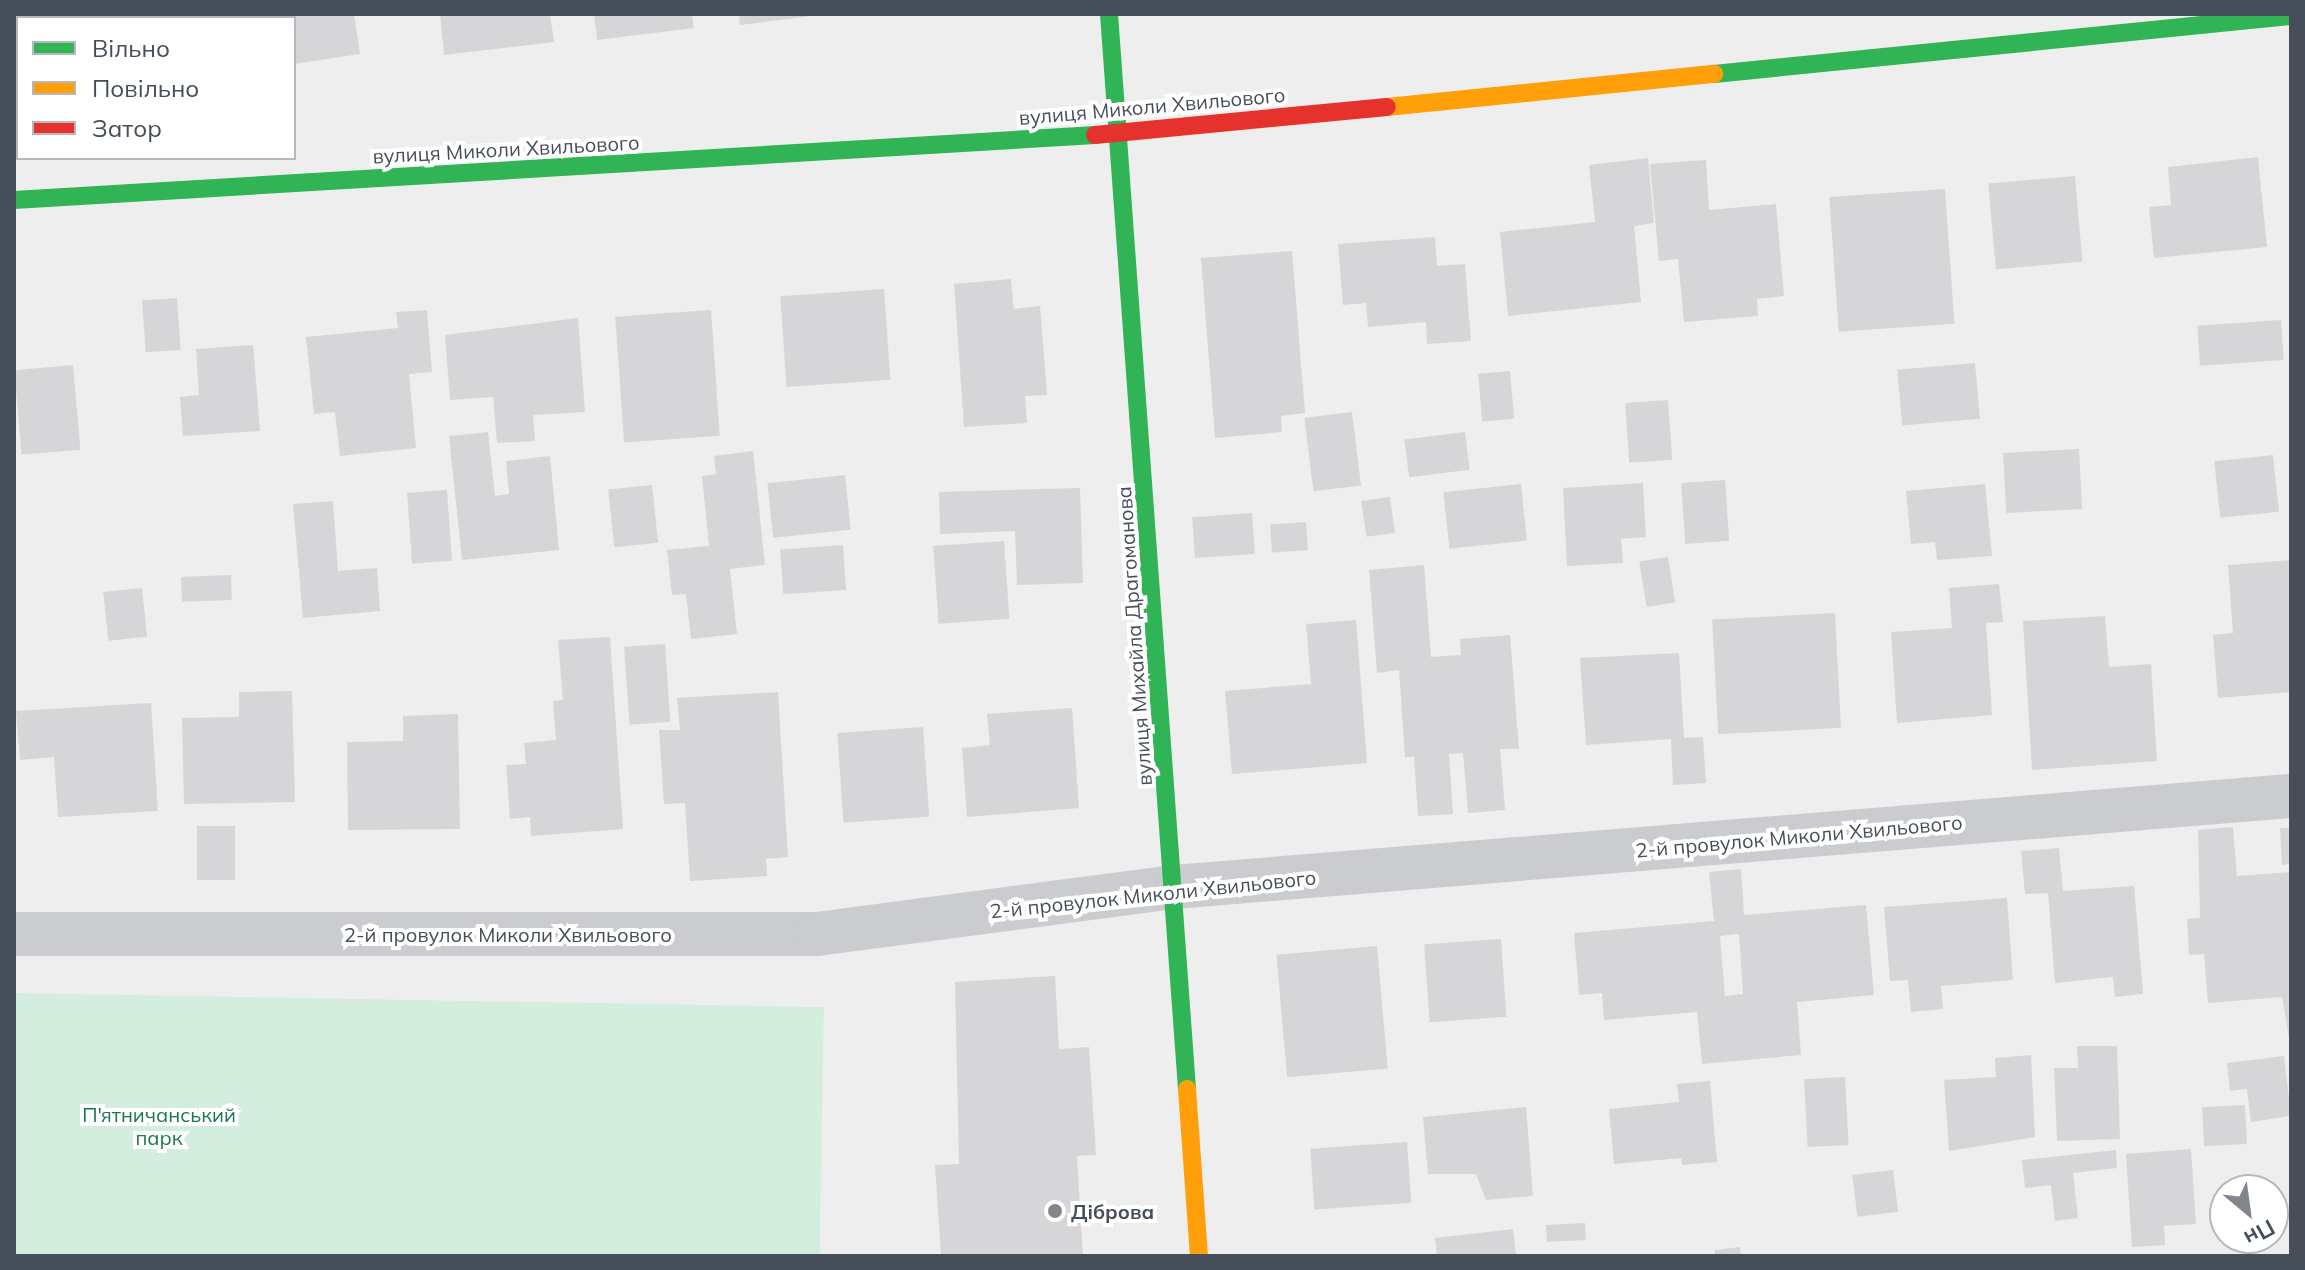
<!DOCTYPE html>
<html>
<head>
<meta charset="utf-8">
<style>
	body { margin:0 }
	#map { position:relative; width:2305px; height:1270px; overflow:hidden; background:#efeeee; font-family:Mulish,sans-serif }
	div>[style] { position:absolute }
	.green>* { inset:0; background:#d3eddf; transform-origin:0 0 }
	.building>* { inset:0; background:#d6d6d8; transform-origin:0 0 }
	.street>* { height:44px; margin:-22px; padding:0 22px; transform-origin:22px; border-radius:22px; background:#cacccf }
	.fast>* { height:18px; margin:-9px; padding:0 9px; transform-origin:9px; border-radius:9px; background:#30b455 }
	.slow>* { height:18px; margin:-9px; padding:0 9px; transform-origin:9px; border-radius:9px; background:#ff9f0a }
	.jam>* { height:18px; margin:-9px; padding:0 9px; transform-origin:9px; border-radius:9px; background:#e5322d }
	.dots>* { width:22px; height:22px; translate:-50% -50%; box-sizing:border-box; border:4px solid #fff; border-radius:50% }
	span { translate:-50% -50%; white-space:nowrap; text-align:center; line-height:1.15; -webkit-text-stroke:8px #fff; paint-order:stroke }
	.street-label { font-size:20px; color:#464e59 }
	.park-label { font-size:20px; color:#1a7751 }
	.poi-label { font-size:20px; color:#464e59; font-weight:700 }
	.left { translate:0 -50%; text-align:left }
	.frame { position:absolute; inset:0; border:16px solid #464e59; pointer-events:none }
	.legend { position:absolute; left:16px; top:16px; width:280px; height:144px; box-sizing:border-box; background:#fff; border:2px solid #b5b8bd; margin:0; padding:10px 14px; list-style:none; font-size:24px; color:#464e59 }
	.legend li { display:flex; align-items:center; gap:16px; height:40px }
	.legend b { width:40px; border:2px solid #b5b8bd }
	.north { position:absolute; left:2209px; top:1174px; width:80px; height:80px; box-sizing:border-box; background:#fff; border:2px solid #b5b8bd; border-radius:50%; rotate:151deg; font-size:22px; font-weight:700; line-height:32px; text-align:center; color:#464e59 }
	.north::after { content:''; display:block; margin:auto; width:28px; height:36px; background:#81868d; clip-path:polygon(50% 0,100% 100%,50% 72%,0 100%) }
</style>
</head>
<body>
<div id="map">
	<div class="green">
		<i style="left:14px;top:993px;width:810px;height:263px;rotate:1deg"></i>
	</div>
	<div class="building">
		<i style="clip-path:polygon(14px 14px,70px 18px,18px 18px,14px 88px)"></i>
		<i style="left:147px;top:14px;width:97px;height:4px"></i>
		<i style="clip-path:polygon(272px 14px,354px 14px,360px 54px,294px 64px,294px 18px)"></i>
		<i style="clip-path:polygon(440px 14px,550px 14px,554px 42px,444px 55px)"></i>
		<i style="clip-path:polygon(594px 14px,692px 14px,694px 28px,597px 40px)"></i>
		<i style="clip-path:polygon(739px 14px,811px 14px,811px 16px,740px 25px)"></i>
		<i style="clip-path:polygon(2258px 157px,2267px 247px,2154px 258px,2149px 207px,2171px 205px,2168px 167px)"></i>
		<i style="clip-path:polygon(1648px 158px,1654px 223px,1634px 226px,1641px 302px,1508px 316px,1500px 232px,1595px 222px,1589px 165px)"></i>
		<i style="clip-path:polygon(1706px 160px,1709px 210px,1776px 204px,1784px 296px,1757px 299px,1758px 316px,1684px 322px,1678px 259px,1659px 261px,1650px 164px)"></i>
		<i style="left:2075px;top:176px;width:86px;height:87px;rotate:85deg"></i>
		<i style="left:1945px;top:189px;width:135px;height:116px;rotate:86deg"></i>
		<i style="clip-path:polygon(1435px 237px,1437px 266px,1465px 264px,1471px 341px,1427px 344px,1426px 322px,1368px 327px,1366px 303px,1343px 305px,1338px 244px)"></i>
		<i style="clip-path:polygon(1292px 251px,1305px 413px,1281px 416px,1282px 432px,1215px 438px,1201px 258px)"></i>
		<i style="clip-path:polygon(1011px 279px,1014px 309px,1040px 306px,1047px 395px,1025px 396px,1027px 423px,964px 427px,954px 284px)"></i>
		<i style="left:884px;top:289px;width:91px;height:104px;rotate:86deg"></i>
		<i style="left:177px;top:298px;width:52px;height:35px;rotate:86deg"></i>
		<i style="clip-path:polygon(427px 310px,432px 372px,409px 374px,416px 448px,340px 456px,335px 412px,314px 414px,306px 337px,398px 328px,396px 312px)"></i>
		<i style="left:711px;top:310px;width:126px;height:96px;rotate:86deg"></i>
		<i style="clip-path:polygon(578px 318px,585px 412px,533px 415px,535px 441px,497px 443px,493px 397px,450px 400px,445px 335px)"></i>
		<i style="left:2281px;top:320px;width:40px;height:84px;rotate:86deg"></i>
		<i style="clip-path:polygon(253px 345px,260px 431px,183px 436px,180px 397px,199px 395px,196px 349px)"></i>
		<i style="left:1975px;top:363px;width:56px;height:78px;rotate:85deg"></i>
		<i style="left:73px;top:365px;width:85px;height:59px;rotate:85deg"></i>
		<i style="left:1510px;top:371px;width:48px;height:32px;rotate:85deg"></i>
		<i style="left:1668px;top:400px;width:60px;height:43px;rotate:86deg"></i>
		<i style="left:1352px;top:412px;width:74px;height:48px;rotate:83deg"></i>
		<i style="clip-path:polygon(488px 432px,495px 496px,509px 494px,506px 461px,550px 456px,559px 550px,462px 560px,449px 436px)"></i>
		<i style="left:1465px;top:432px;width:38px;height:61px;rotate:83deg"></i>
		<i style="left:2079px;top:449px;width:60px;height:76px;rotate:87deg"></i>
		<i style="clip-path:polygon(753px 451px,765px 565px,730px 569px,737px 634px,691px 639px,686px 594px,672px 595px,667px 550px,709px 546px,702px 476px,716px 474px,714px 456px)"></i>
		<i style="left:2273px;top:455px;width:57px;height:59px;rotate:84deg"></i>
		<i style="left:845px;top:475px;width:55px;height:78px;rotate:84deg"></i>
		<i style="left:1725px;top:480px;width:61px;height:44px;rotate:86deg"></i>
		<i style="clip-path:polygon(1643px 483px,1646px 537px,1621px 539px,1623px 563px,1567px 566px,1563px 488px)"></i>
		<i style="left:1521px;top:484px;width:57px;height:78px;rotate:84deg"></i>
		<i style="clip-path:polygon(1985px 484px,1992px 556px,1937px 560px,1935px 542px,1911px 544px,1906px 491px)"></i>
		<i style="left:652px;top:485px;width:58px;height:44px;rotate:84deg"></i>
		<i style="clip-path:polygon(1080px 488px,1083px 583px,1017px 585px,1015px 531px,940px 534px,939px 492px)"></i>
		<i style="left:447px;top:490px;width:71px;height:40px;rotate:86deg"></i>
		<i style="left:1390px;top:497px;width:36px;height:29px;rotate:82deg"></i>
		<i style="clip-path:polygon(333px 501px,338px 571px,377px 568px,380px 611px,303px 618px,293px 504px)"></i>
		<i style="left:1252px;top:513px;width:41px;height:60px;rotate:86deg"></i>
		<i style="left:1306px;top:522px;width:28px;height:36px;rotate:86deg"></i>
		<i style="left:1004px;top:541px;width:78px;height:71px;rotate:86deg"></i>
		<i style="left:843px;top:545px;width:45px;height:63px;rotate:86deg"></i>
		<i style="left:1668px;top:557px;width:46px;height:29px;rotate:81deg"></i>
		<i style="clip-path:polygon(2291px 560px,2291px 692px,2218px 698px,2213px 635px,2233px 633px,2228px 565px)"></i>
		<i style="clip-path:polygon(1424px 565px,1431px 657px,1461px 655px,1460px 639px,1510px 635px,1519px 749px,1500px 749px,1505px 810px,1468px 813px,1463px 753px,1449px 754px,1453px 814px,1418px 816px,1414px 757px,1405px 757px,1399px 670px,1377px 673px,1369px 570px)"></i>
		<i style="left:231px;top:575px;width:25px;height:50px;rotate:88deg"></i>
		<i style="clip-path:polygon(1999px 584px,2003px 622px,1986px 623px,1992px 715px,1897px 723px,1891px 632px,1952px 628px,1949px 588px)"></i>
		<i style="left:142px;top:588px;width:49px;height:39px;rotate:84deg"></i>
		<i style="left:1835px;top:613px;width:115px;height:123px;rotate:87deg"></i>
		<i style="clip-path:polygon(2105px 616px,2109px 667px,2151px 664px,2157px 761px,2032px 770px,2023px 621px)"></i>
		<i style="clip-path:polygon(1356px 620px,1367px 763px,1232px 774px,1225px 691px,1311px 684px,1306px 624px)"></i>
		<i style="clip-path:polygon(610px 637px,623px 829px,531px 836px,530px 817px,510px 819px,506px 765px,526px 764px,524px 743px,556px 740px,553px 701px,563px 700px,558px 640px)"></i>
		<i style="left:665px;top:644px;width:78px;height:41px;rotate:86deg"></i>
		<i style="clip-path:polygon(1679px 653px,1684px 738px,1703px 737px,1706px 783px,1673px 785px,1671px 739px,1586px 745px,1580px 658px)"></i>
		<i style="clip-path:polygon(292px 691px,295px 802px,184px 804px,182px 718px,239px 717px,239px 692px)"></i>
		<i style="clip-path:polygon(778px 692px,788px 857px,766px 859px,767px 876px,690px 881px,685px 803px,664px 804px,659px 730px,680px 730px,677px 698px)"></i>
		<i style="clip-path:polygon(151px 703px,158px 811px,58px 817px,54px 757px,20px 760px,16px 711px)"></i>
		<i style="clip-path:polygon(1072px 708px,1079px 808px,967px 817px,962px 748px,990px 745px,987px 714px)"></i>
		<i style="clip-path:polygon(458px 714px,460px 829px,348px 830px,347px 742px,403px 741px,403px 716px)"></i>
		<i style="left:923px;top:727px;width:90px;height:86px;rotate:86deg"></i>
		<i style="left:197px;top:826px;width:38px;height:54px"></i>
		<i style="clip-path:polygon(2233px 827px,2237px 876px,2291px 872px,2291px 1050px,2282px 997px,2208px 1003px,2204px 954px,2189px 955px,2187px 919px,2200px 918px,2198px 830px)"></i>
		<i style="clip-path:polygon(2280px 828px,2291px 828px,2291px 864px,2282px 865px)"></i>
		<i style="clip-path:polygon(2059px 848px,2063px 891px,2134px 886px,2143px 994px,2115px 997px,2113px 977px,2055px 983px,2048px 893px,2025px 894px,2021px 851px)"></i>
		<i style="clip-path:polygon(evenodd,1741px 869px,1744px 915px,1866px 905px,1874px 995px,1797px 1002px,1801px 1055px,1702px 1064px,1697px 1012px,1604px 1020px,1602px 993px,1579px 995px,1574px 933px,1714px 921px,1709px 872px,1741px 869px,1739px 934px,1743px 994px,1725px 996px,1720px 936px,1739px 934px)"></i>
		<i style="clip-path:polygon(2007px 898px,2013px 980px,1941px 986px,1943px 1009px,1911px 1012px,1908px 980px,1890px 981px,1884px 907px)"></i>
		<i style="left:1501px;top:939px;width:78px;height:77px;rotate:86deg"></i>
		<i style="left:1377px;top:946px;width:123px;height:101px;rotate:85deg"></i>
		<i style="clip-path:polygon(1055px 976px,1059px 1049px,1089px 1047px,1096px 1155px,1077px 1156px,1083px 1256px,941px 1256px,935px 1165px,959px 1164px,955px 982px)"></i>
		<i style="clip-path:polygon(2077px 1046px,2117px 1046px,2120px 1139px,2057px 1141px,2054px 1068px,2078px 1068px)"></i>
		<i style="clip-path:polygon(2031px 1055px,2035px 1137px,1949px 1151px,1944px 1080px,1996px 1077px,1995px 1058px)"></i>
		<i style="clip-path:polygon(2284px 1056px,2291px 1116px,2251px 1122px,2247px 1089px,2230px 1091px,2227px 1063px)"></i>
		<i style="left:1845px;top:1077px;width:68px;height:41px;rotate:87deg"></i>
		<i style="clip-path:polygon(1710px 1081px,1717px 1162px,1682px 1165px,1681px 1158px,1614px 1164px,1609px 1109px,1679px 1102px,1677px 1084px)"></i>
		<i style="left:2245px;top:1105px;width:39px;height:43px;rotate:87deg"></i>
		<i style="clip-path:polygon(1526px 1107px,1533px 1196px,1486px 1200px,1476px 1174px,1428px 1174px,1423px 1117px)"></i>
		<i style="left:1407px;top:1142px;width:61px;height:97px;rotate:86deg"></i>
		<i style="clip-path:polygon(2191px 1149px,2196px 1224px,2164px 1226px,2165px 1245px,2132px 1247px,2126px 1154px)"></i>
		<i style="clip-path:polygon(2116px 1150px,2117px 1168px,2073px 1173px,2078px 1218px,2055px 1221px,2051px 1185px,2025px 1188px,2022px 1160px)"></i>
		<i style="left:1893px;top:1170px;width:42px;height:41px;rotate:83deg"></i>
		<i style="left:1585px;top:1223px;width:17px;height:39px;rotate:87deg"></i>
		<i style="clip-path:polygon(1513px 1229px,1516px 1256px,1437px 1256px,1435px 1238px)"></i>
		<i style="clip-path:polygon(1740px 1247px,1741px 1256px,1715px 1256px,1715px 1250px)"></i>
	</div>
	<div class="street">
		<i style="left:14px;top:934px;width:803px"></i>
		<i style="left:817px;top:934px;width:360px;rotate:-7.5deg"></i>
		<i style="left:1174px;top:887px;width:1121px;rotate:-4.66deg"></i>
	</div>
	<div class="fast">
		<i style="left:1109px;top:14px;width:1078px;rotate:85.85deg"></i>
		<i style="left:1714px;top:74px;width:580px;rotate:-5.74deg"></i>
		<i style="left:14px;top:200px;width:1083px;rotate:-3.44deg"></i>
	</div>
	<div class="slow">
		<i style="left:1387px;top:107px;width:329px;rotate:-5.8deg"></i>
		<i style="left:1187px;top:1089px;width:167px;rotate:85.9deg"></i>
	</div>
	<div class="jam">
		<i style="left:1095px;top:135px;width:293px;rotate:-5.5deg"></i>
	</div>
	<div class="dots">
		<i style="left:1055px;top:1211px;background:#81868d"></i>
	</div>
	<div class="street-label">
		<span style="left:1152px;top:106px;rotate:-5deg">вулиця Миколи Хвильового</span>
		<span style="left:506px;top:149px;rotate:-3deg">вулиця Миколи Хвильового</span>
		<span style="left:1134px;top:636px;rotate:-94deg">вулиця Михайла Драгоманова</span>
		<span style="left:1799px;top:836px;rotate:-5deg">2-й провулок Миколи Хвильового</span>
		<span style="left:1153px;top:894px;rotate:-6deg">2-й провулок Миколи Хвильового</span>
		<span style="left:508px;top:934px">2-й провулок Миколи Хвильового</span>
	</div>
	<div class="park-label">
		<span style="left:159px;top:1126px">П'ятничанський<br>парк</span>
	</div>
	<div class="poi-label">
		<span class="left" style="left:1071px;top:1211px">Діброва</span>
	</div>
	<div class="frame"></div>
	<ul class="legend">
	<li><b style="height:10px;background:#30b455"></b>Вільно</li>
	<li><b style="height:10px;background:#ff9f0a"></b>Повільно</li>
	<li><b style="height:10px;background:#e5322d"></b>Затор</li>
	</ul>
	<div class="north">Пн</div>
</div>
</body>
</html>
